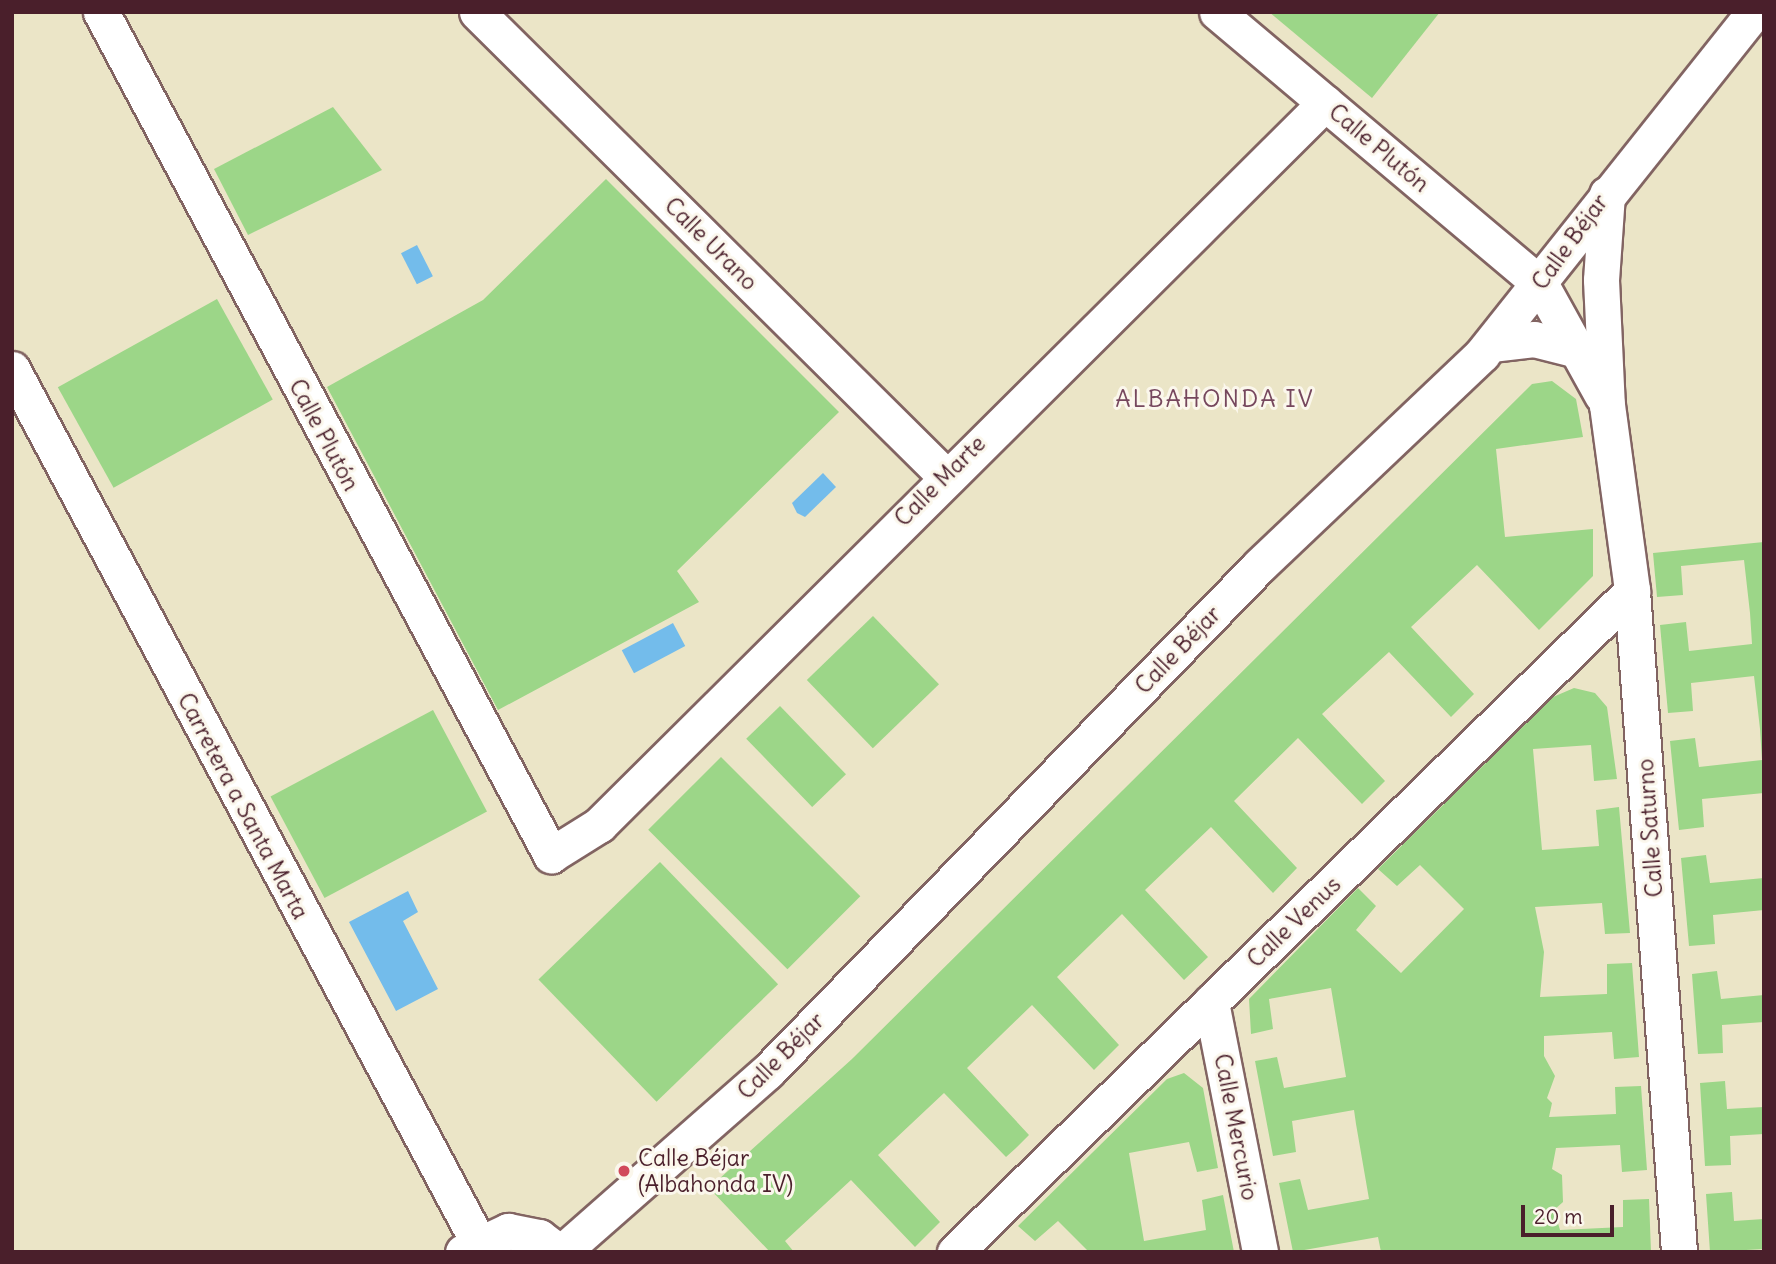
<!DOCTYPE html>
<html>
<head>
<meta charset="utf-8">
<style>
	body { margin:0 }
	#map { position:relative; width:1776px; height:1264px; overflow:hidden; background:#ebe5c7; font-family:Delius,sans-serif }
	div>[style] { position:absolute }
	.green>* { inset:0; background:#9cd688; transform-origin:0 0 }
	.water>* { inset:0; background:#73bceb; transform-origin:0 0 }
	.roads { filter:drop-shadow(2px 0 #826462) drop-shadow(-2px 0 #826462) drop-shadow(0 2px #826462) drop-shadow(0 -2px #826462) }
	.minor>* { height:35px; margin:-17.5px; padding:0 17.5px; transform-origin:17.5px; border-radius:17.5px; background:#fff }
	.dots>* { width:19px; height:19px; translate:-50% -50%; box-sizing:border-box; border:4px solid #fbf7ec; border-radius:50% }
	span { translate:-50% -50%; white-space:nowrap; text-align:center; line-height:1.15; -webkit-text-stroke:6px #fbf7ec; paint-order:stroke }
	.street-label { font-size:23px; color:#4a1f2b }
	.poi-label { font-size:23px; color:#4a1f2b }
	.left { translate:0 -50%; text-align:left }
	.neighbourhood-label { font-size:24px; color:#76475d; letter-spacing:2px }
	.frame { position:absolute; inset:0; border:14px solid #4a1f2b; pointer-events:none }
	.scale { position:absolute; left:1521px; top:1205px; width:93px; height:32px; box-sizing:border-box; border:4px solid #4a1f2b; border-top:0; padding-left:9px; font-size:21px; line-height:24px; white-space:nowrap; color:#4a1f2b; -webkit-text-stroke:5px #fbf7ec; paint-order:stroke }
</style>
</head>
<body>
<div id="map">
	<div class="green">
		<i style="clip-path:polygon(1269px 12px,1440px 12px,1372px 98px)"></i>
		<i style="clip-path:polygon(333px 107px,382px 170px,248px 235px,214px 169px)"></i>
		<i style="clip-path:polygon(606px 179px,839px 412px,677px 571px,699px 602px,498px 710px,327px 387px,483px 300px)"></i>
		<i style="left:217px;top:299px;width:115px;height:182px;rotate:61deg"></i>
		<i style="clip-path:polygon(1552px 381px,1576px 399px,1583px 437px,1496px 449px,1505px 537px,1593px 529px,1593px 576px,1539px 630px,1477px 565px,1411px 627px,1474px 694px,1451px 717px,1389px 652px,1322px 714px,1385px 781px,1362px 804px,1298px 738px,1234px 801px,1297px 868px,1273px 893px,1211px 827px,1145px 890px,1208px 957px,1184px 980px,1122px 914px,1057px 977px,1119px 1045px,1094px 1070px,1032px 1005px,967px 1068px,1029px 1135px,1016px 1148px,1006px 1157px,944px 1093px,878px 1155px,940px 1222px,915px 1247px,851px 1180px,785px 1241px,794px 1252px,770px 1252px,709px 1188px,852px 1059px,1532px 384px)"></i>
		<i style="clip-path:polygon(1764px 542px,1764px 793px,1702px 799px,1704px 827px,1679px 830px,1670px 741px,1695px 738px,1699px 767px,1762px 760px,1760px 729px,1754px 676px,1691px 683px,1693px 711px,1668px 713px,1660px 625px,1686px 622px,1689px 651px,1752px 644px,1750px 613px,1744px 560px,1681px 566px,1683px 595px,1657px 597px,1653px 553px)"></i>
		<i style="left:873px;top:616px;width:95px;height:92px;rotate:46deg"></i>
		<i style="clip-path:polygon(1574px 688px,1595px 693px,1607px 707px,1617px 779px,1594px 781px,1591px 745px,1533px 749px,1542px 850px,1599px 846px,1596px 810px,1619px 807px,1630px 933px,1605px 934px,1602px 903px,1535px 907px,1544px 952px,1540px 997px,1607px 994px,1607px 964px,1632px 963px,1639px 1057px,1614px 1059px,1612px 1032px,1544px 1036px,1544px 1056px,1555px 1076px,1547px 1098px,1552px 1103px,1549px 1117px,1616px 1114px,1615px 1087px,1641px 1086px,1647px 1170px,1622px 1172px,1620px 1145px,1556px 1148px,1552px 1169px,1562px 1175px,1563px 1202px,1554px 1210px,1560px 1230px,1623px 1227px,1623px 1200px,1649px 1199px,1651px 1252px,1381px 1252px,1378px 1237px,1293px 1252px,1279px 1183px,1300px 1179px,1308px 1210px,1369px 1199px,1356px 1124px,1354px 1110px,1292px 1121px,1296px 1152px,1273px 1156px,1255px 1061px,1277px 1057px,1284px 1088px,1346px 1077px,1331px 988px,1269px 999px,1273px 1029px,1251px 1034px,1249px 999px,1358px 888px,1376px 906px,1356px 930px,1401px 973px,1464px 909px,1420px 865px,1397px 886px,1378px 869px,1553px 697px)"></i>
		<i style="left:780px;top:706px;width:95px;height:47px;rotate:46deg"></i>
		<i style="left:433px;top:710px;width:115px;height:184px;rotate:62deg"></i>
		<i style="left:721px;top:757px;width:197px;height:103px;rotate:45deg"></i>
		<i style="clip-path:polygon(1706px 855px,1710px 883px,1764px 878px,1764px 910px,1713px 915px,1715px 944px,1689px 946px,1681px 858px)"></i>
		<i style="left:660px;top:862px;width:170px;height:169px;rotate:46deg"></i>
		<i style="clip-path:polygon(1717px 971px,1721px 999px,1764px 995px,1764px 1022px,1722px 1025px,1723px 1053px,1698px 1054px,1692px 974px)"></i>
		<i style="clip-path:polygon(1184px 1073px,1203px 1088px,1218px 1168px,1197px 1172px,1189px 1142px,1129px 1153px,1144px 1241px,1206px 1230px,1202px 1200px,1223px 1195px,1234px 1252px,1089px 1252px,1058px 1221px,1035px 1241px,1018px 1226px,1167px 1079px)"></i>
		<i style="clip-path:polygon(1725px 1081px,1727px 1109px,1764px 1107px,1764px 1134px,1730px 1136px,1731px 1165px,1705px 1166px,1700px 1083px)"></i>
		<i style="clip-path:polygon(1732px 1192px,1734px 1221px,1764px 1219px,1764px 1249px,1710px 1252px,1706px 1194px)"></i>
	</div>
	<div class="water">
		<i style="left:417px;top:245px;width:35px;height:18px;rotate:63deg"></i>
		<i style="clip-path:polygon(823px 473px,836px 487px,805px 517px,797px 513px,792px 503px)"></i>
		<i style="left:673px;top:623px;width:26px;height:58px;rotate:62deg"></i>
		<i style="clip-path:polygon(408px 891px,418px 912px,403px 921px,438px 989px,396px 1011px,349px 922px)"></i>
	</div>
	<div class="roads">
		<div class="minor">
			<i style="left:101px;top:12px;width:956px;rotate:61.91deg"></i>
			<i style="left:551px;top:855px;width:57px;rotate:-32deg"></i>
			<i style="left:599px;top:825px;width:1024px;rotate:-44.84deg"></i>
			<i style="left:477px;top:12px;width:659px;rotate:44.75deg"></i>
			<i style="left:1217px;top:12px;width:424px;rotate:40.1deg"></i>
			<i style="left:1541px;top:285px;width:126px;rotate:61deg"></i>
			<i style="left:1607px;top:194px;width:86px;rotate:94deg"></i>
			<i style="left:1601px;top:280px;width:125px;rotate:87.3deg"></i>
			<i style="left:1607px;top:405px;width:188px;rotate:82.3deg"></i>
			<i style="left:1632px;top:591px;width:663px;rotate:85.93deg"></i>
			<i style="left:1491px;top:344px;width:43px;rotate:-6.6deg"></i>
			<i style="left:1534px;top:339px;width:49px;rotate:14.3deg"></i>
			<i style="left:12px;top:369px;width:987px;rotate:61.9deg"></i>
			<i style="left:1211px;top:1002px;width:255px;rotate:78.9deg"></i>
			<i style="left:463px;top:1252px;width:50px;rotate:-25deg"></i>
			<i style="left:508px;top:1231px;width:32px;rotate:11deg"></i>
			<i style="left:539px;top:1237px;width:25px;rotate:37deg"></i>
			<i style="left:562px;top:1252px;width:273px;rotate:-41.3deg"></i>
			<i style="left:767px;top:1072px;width:707px;rotate:-45.8deg"></i>
			<i style="left:1260px;top:565px;width:306px;rotate:-43.5deg"></i>
			<i style="left:1482px;top:354px;width:437px;rotate:-51.5deg"></i>
			<i style="left:955px;top:1252px;width:946px;rotate:-44.31deg"></i>
		</div>
	</div>
	<div class="dots">
		<i style="left:624px;top:1171px;background:#d1495b"></i>
	</div>
	<div class="street-label">
		<span style="left:1379px;top:148px;rotate:40deg">Calle Plutón</span>
		<span style="left:1570px;top:242px;rotate:-54deg">Calle Béjar</span>
		<span style="left:711px;top:244px;rotate:45deg">Calle Urano</span>
		<span style="left:324px;top:435px;rotate:62deg">Calle Plutón</span>
		<span style="left:940px;top:481px;rotate:-45deg">Calle Marte</span>
		<span style="left:1178px;top:650px;rotate:-46deg">Calle Béjar</span>
		<span style="left:243px;top:806px;rotate:62deg">Carretera a Santa Marta</span>
		<span style="left:1650px;top:828px;rotate:-94deg">Calle Saturno</span>
		<span style="left:1294px;top:922px;rotate:-44deg">Calle Venus</span>
		<span style="left:781px;top:1056px;rotate:-45deg">Calle Béjar</span>
		<span style="left:1236px;top:1127px;rotate:79deg">Calle Mercurio</span>
	</div>
	<div class="poi-label">
		<span class="left" style="left:638px;top:1171px">Calle Béjar<br>(Albahonda IV)</span>
	</div>
	<div class="neighbourhood-label">
		<span style="left:1215px;top:399px">ALBAHONDA IV</span>
	</div>
	<div class="frame"></div>
	<div class="scale">20 m</div>
</div>
</body>
</html>
